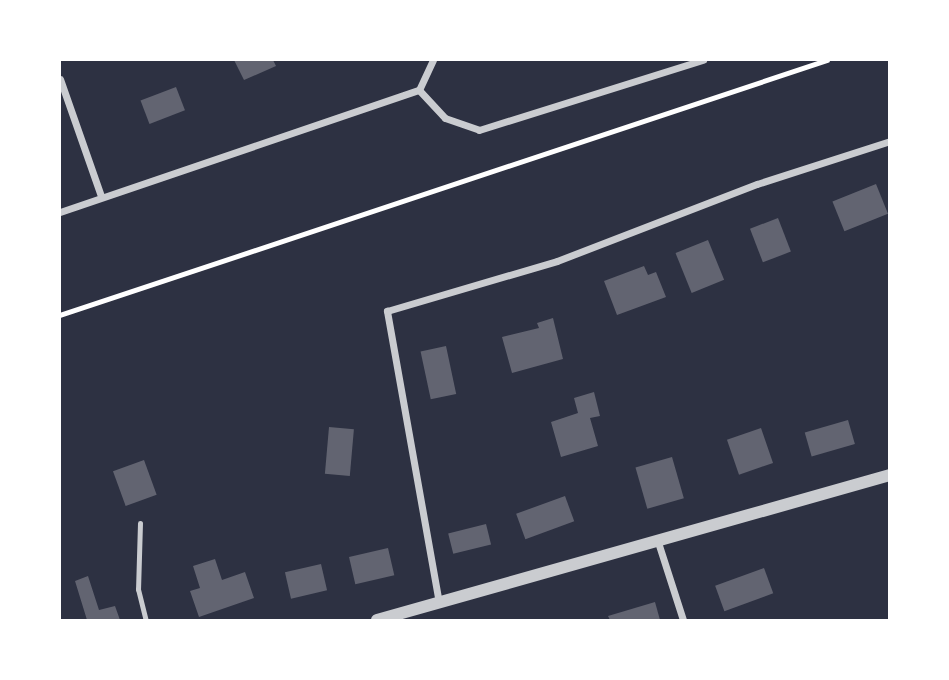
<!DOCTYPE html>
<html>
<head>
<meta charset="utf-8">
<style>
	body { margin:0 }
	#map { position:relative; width:949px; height:680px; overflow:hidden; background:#2d3142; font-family:"Fira Sans",sans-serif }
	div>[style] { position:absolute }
	.building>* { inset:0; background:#626471; transform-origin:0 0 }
	.path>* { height:4.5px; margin:-2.25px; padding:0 2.25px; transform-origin:2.25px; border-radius:2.25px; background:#fff }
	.service>* { height:5px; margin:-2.5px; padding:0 2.5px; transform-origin:2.5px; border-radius:2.5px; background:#caccd0 }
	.minor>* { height:7px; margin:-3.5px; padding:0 3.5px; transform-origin:3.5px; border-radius:3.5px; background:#caccd0 }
	.tertiary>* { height:12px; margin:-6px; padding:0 6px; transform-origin:6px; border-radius:6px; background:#caccd0 }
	span { translate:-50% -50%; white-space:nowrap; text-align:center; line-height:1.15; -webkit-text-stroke:5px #fff; paint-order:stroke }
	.frame { position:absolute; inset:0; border:61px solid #fff; pointer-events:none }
</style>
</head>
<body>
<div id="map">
	<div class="building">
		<i style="clip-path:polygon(234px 60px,273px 60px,276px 66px,244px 80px)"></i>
		<i style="left:176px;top:87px;width:25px;height:38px;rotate:69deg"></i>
		<i style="left:876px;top:184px;width:32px;height:47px;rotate:68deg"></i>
		<i style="left:778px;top:218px;width:36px;height:30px;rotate:69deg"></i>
		<i style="left:708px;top:240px;width:43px;height:35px;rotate:68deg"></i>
		<i style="clip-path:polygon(644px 266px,648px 275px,656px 272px,666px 297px,617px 315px,604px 281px)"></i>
		<i style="clip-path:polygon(553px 318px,563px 359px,512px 373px,502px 337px,539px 328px,537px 323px)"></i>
		<i style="left:446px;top:346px;width:49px;height:26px;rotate:78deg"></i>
		<i style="clip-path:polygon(594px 392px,600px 416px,590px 418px,598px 446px,561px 457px,551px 422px,578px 413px,574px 398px)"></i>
		<i style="left:848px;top:420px;width:25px;height:45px;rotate:74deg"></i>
		<i style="left:329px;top:427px;width:25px;height:47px;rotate:5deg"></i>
		<i style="left:761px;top:428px;width:37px;height:36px;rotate:71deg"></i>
		<i style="left:672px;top:457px;width:43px;height:38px;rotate:74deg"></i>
		<i style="left:144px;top:460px;width:37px;height:33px;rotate:70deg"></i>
		<i style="left:565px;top:496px;width:27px;height:52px;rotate:70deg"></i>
		<i style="left:486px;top:524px;width:21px;height:39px;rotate:76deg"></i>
		<i style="left:388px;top:548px;width:28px;height:40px;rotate:77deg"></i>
		<i style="clip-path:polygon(215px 559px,222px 580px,245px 572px,254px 598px,199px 617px,190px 591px,200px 588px,193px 566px)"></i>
		<i style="left:321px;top:564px;width:27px;height:37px;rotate:77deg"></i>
		<i style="left:764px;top:568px;width:27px;height:52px;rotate:70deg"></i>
		<i style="clip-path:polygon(88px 576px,99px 610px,115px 606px,120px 620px,87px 620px,75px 581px)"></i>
		<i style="clip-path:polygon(655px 602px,660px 620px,610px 620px,608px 616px)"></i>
	</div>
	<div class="path">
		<i style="left:60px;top:315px;width:808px;rotate:-18.39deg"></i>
	</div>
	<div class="service">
		<i style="left:140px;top:523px;width:66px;rotate:91.7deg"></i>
		<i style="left:138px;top:589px;width:32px;rotate:76deg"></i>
	</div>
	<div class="minor">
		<i style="left:60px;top:79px;width:124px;rotate:70.7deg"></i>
		<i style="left:419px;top:90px;width:38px;rotate:47deg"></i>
		<i style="left:445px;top:118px;width:36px;rotate:19deg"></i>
		<i style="left:479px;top:130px;width:235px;rotate:-17.4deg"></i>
		<i style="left:60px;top:212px;width:379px;rotate:-18.8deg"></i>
		<i style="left:419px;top:90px;width:33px;rotate:-65deg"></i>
		<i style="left:657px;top:539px;width:85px;rotate:72.2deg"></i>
		<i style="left:439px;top:603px;width:297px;rotate:-100.1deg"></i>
		<i style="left:387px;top:311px;width:177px;rotate:-16.4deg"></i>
		<i style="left:557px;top:261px;width:214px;rotate:-21.1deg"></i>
		<i style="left:757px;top:184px;width:140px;rotate:-17.9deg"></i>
	</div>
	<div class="tertiary">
		<i style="left:377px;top:620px;width:533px;rotate:-15.78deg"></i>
	</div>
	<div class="frame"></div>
</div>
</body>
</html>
